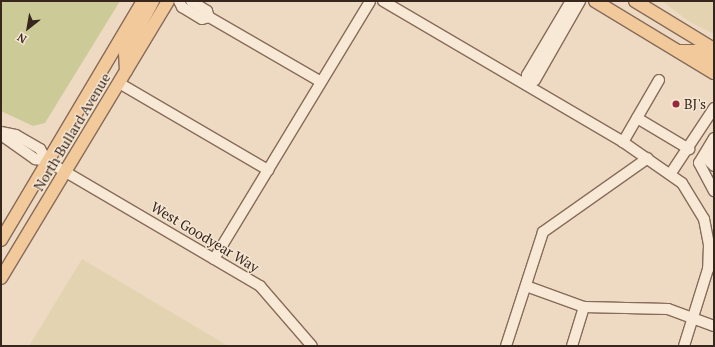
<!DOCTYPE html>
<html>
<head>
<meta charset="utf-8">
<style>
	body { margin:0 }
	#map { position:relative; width:715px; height:347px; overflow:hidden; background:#eedac3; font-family:"PT Serif",serif }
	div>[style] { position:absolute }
	.farmland>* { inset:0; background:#e3d3b0 }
	.green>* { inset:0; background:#ccca97 }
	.roads { filter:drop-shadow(1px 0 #876b5a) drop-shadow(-1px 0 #876b5a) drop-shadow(0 1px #876b5a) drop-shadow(0 -1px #876b5a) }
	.minor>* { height:10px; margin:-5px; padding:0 5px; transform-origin:5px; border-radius:5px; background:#f8e9d6 }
	.major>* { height:12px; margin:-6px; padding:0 6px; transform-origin:6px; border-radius:6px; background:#f1c99a }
	.dots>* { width:11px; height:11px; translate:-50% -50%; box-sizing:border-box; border:2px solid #f5e6d2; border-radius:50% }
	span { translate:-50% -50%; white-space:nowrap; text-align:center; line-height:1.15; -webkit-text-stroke:3px #f5e6d2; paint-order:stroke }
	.poi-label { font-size:14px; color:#37261e }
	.left { translate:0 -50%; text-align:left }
	.street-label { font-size:14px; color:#37261e }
	.frame { position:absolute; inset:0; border:2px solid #37261e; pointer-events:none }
	.north { position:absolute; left:8px; top:8px; width:40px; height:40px; -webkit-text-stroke:3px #f5e6d2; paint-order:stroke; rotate:211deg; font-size:11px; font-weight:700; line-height:16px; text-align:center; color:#37261e }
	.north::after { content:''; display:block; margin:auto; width:14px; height:18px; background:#37261e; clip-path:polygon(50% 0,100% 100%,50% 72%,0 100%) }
</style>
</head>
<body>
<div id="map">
	<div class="farmland">
		<i style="clip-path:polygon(662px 1px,714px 1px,714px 34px,690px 22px)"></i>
		<i style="clip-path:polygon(82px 259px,228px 346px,29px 346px)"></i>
	</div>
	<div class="green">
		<i style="clip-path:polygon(1px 1px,120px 1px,45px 123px,33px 126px,1px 111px)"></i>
	</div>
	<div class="roads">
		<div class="minor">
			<i style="left:179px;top:1px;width:7px;rotate:63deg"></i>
			<i style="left:182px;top:7px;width:23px;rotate:31deg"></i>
			<i style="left:202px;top:19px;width:7px;rotate:-16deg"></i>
			<i style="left:209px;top:17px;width:129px;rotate:30.1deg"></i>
			<i style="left:191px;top:1px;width:19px;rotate:32deg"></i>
			<i style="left:207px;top:11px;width:6px;rotate:72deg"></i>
			<i style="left:383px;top:1px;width:278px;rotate:30.4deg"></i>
			<i style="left:659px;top:80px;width:72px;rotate:120.1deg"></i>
			<i style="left:623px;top:142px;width:72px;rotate:34.8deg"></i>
			<i style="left:682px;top:183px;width:42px;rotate:58.6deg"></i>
			<i style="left:704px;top:219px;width:26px;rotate:79deg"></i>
			<i style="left:709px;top:245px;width:24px;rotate:92deg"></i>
			<i style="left:708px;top:269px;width:81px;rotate:107.3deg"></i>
			<i style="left:119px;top:83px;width:173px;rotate:30.3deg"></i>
			<i style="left:527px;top:85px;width:9px;rotate:-32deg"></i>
			<i style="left:535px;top:80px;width:91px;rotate:-60.3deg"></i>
			<i style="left:527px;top:85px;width:10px;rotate:-90deg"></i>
			<i style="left:527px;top:75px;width:86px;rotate:-59.3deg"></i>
			<i style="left:637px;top:118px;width:61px;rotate:30.8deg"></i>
			<i style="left:1px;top:132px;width:15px;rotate:11deg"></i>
			<i style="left:16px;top:135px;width:28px;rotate:30deg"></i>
			<i style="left:40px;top:149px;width:14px;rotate:60deg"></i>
			<i style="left:1px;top:135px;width:42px;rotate:35.2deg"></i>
			<i style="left:35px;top:159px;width:12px;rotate:9deg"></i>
			<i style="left:47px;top:161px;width:247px;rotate:30.4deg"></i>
			<i style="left:260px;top:286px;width:79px;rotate:49.1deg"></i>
			<i style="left:714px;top:138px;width:29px;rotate:121deg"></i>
			<i style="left:699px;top:163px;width:32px;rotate:62deg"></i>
			<i style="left:711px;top:150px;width:10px;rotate:114deg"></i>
			<i style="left:707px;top:159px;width:10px;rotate:45deg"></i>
			<i style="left:671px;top:173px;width:78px;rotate:-56.5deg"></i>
			<i style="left:214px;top:259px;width:301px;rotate:-58.8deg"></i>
			<i style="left:526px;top:286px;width:62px;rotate:19.9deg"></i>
			<i style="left:584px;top:307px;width:84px;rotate:1.4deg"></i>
			<i style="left:668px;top:309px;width:49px;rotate:20.3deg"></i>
			<i style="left:506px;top:346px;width:120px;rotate:-72deg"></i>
			<i style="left:543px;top:232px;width:128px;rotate:-35.2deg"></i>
			<i style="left:572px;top:346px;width:41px;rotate:-72.9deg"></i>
		</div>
		<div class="major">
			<i style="left:595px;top:1px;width:139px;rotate:31.2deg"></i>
			<i style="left:635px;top:1px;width:92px;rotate:31.3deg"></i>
			<i style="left:678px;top:51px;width:18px"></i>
			<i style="left:696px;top:51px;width:21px;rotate:29deg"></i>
			<i style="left:126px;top:71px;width:17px;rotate:-93deg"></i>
			<i style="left:125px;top:54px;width:60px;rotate:-62.2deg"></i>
			<i style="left:1px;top:240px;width:278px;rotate:-59.3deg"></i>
			<i style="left:1px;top:278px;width:323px;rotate:-58.9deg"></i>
		</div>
	</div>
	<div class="dots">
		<i style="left:676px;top:104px;background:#962a3b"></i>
	</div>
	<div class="poi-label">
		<span class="left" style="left:684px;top:104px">BJ's</span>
	</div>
	<div class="street-label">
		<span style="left:72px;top:132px;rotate:-59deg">North Bullard Avenue</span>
		<span style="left:205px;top:237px;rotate:31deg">West Goodyear Way</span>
	</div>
	<div class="frame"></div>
	<div class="north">N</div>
</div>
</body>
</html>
